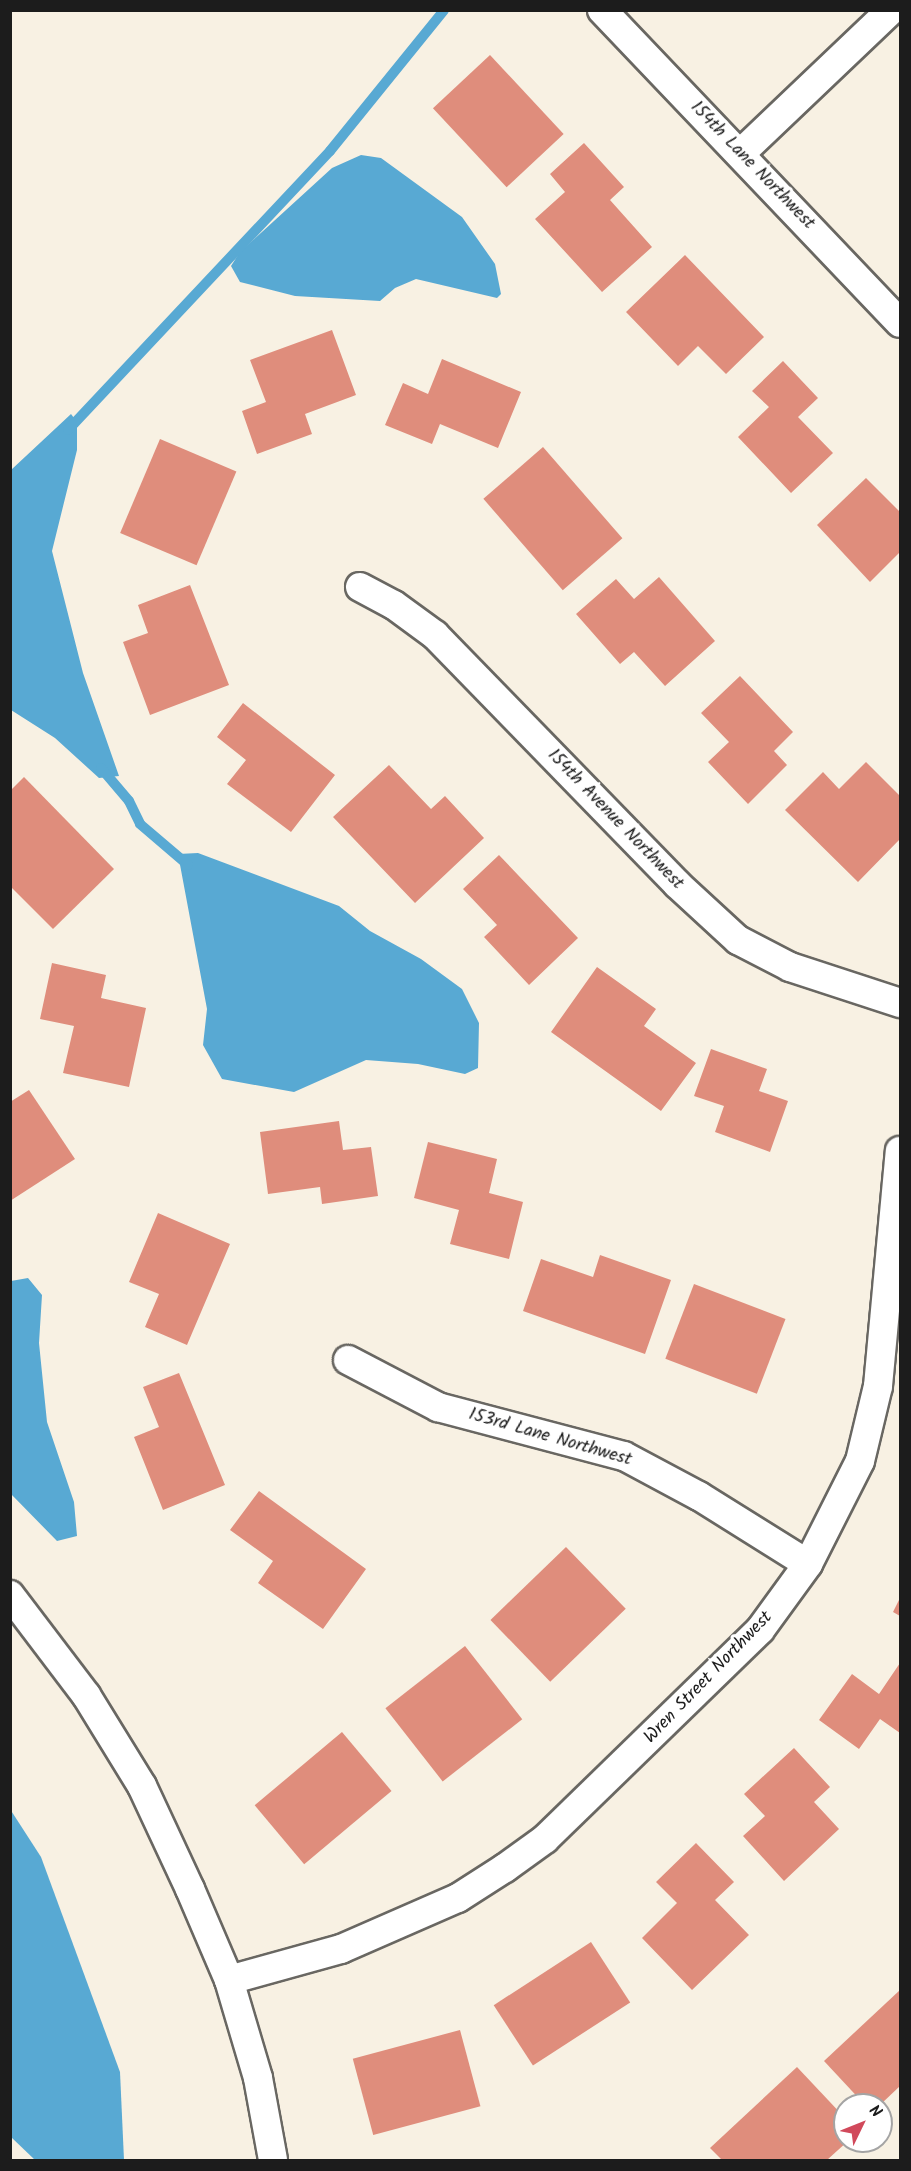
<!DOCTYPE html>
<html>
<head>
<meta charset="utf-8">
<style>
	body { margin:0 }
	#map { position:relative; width:911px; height:2171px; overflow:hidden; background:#f8f1e3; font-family:Kalam,sans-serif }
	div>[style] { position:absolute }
	.water>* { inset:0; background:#58a9d3 }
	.stream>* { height:10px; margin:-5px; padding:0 5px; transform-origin:5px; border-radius:5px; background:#58a9d3 }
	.building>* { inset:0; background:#df8d7c; transform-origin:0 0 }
	.roads { filter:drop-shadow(2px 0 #696762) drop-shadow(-2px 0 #696762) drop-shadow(0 2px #696762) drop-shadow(0 -2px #696762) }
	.street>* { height:28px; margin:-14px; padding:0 14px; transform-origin:14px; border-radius:14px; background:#fff }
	span { translate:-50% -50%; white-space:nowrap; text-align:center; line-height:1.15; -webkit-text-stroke:6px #fff; paint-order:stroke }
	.street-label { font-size:18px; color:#1c1c1c }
	.frame { position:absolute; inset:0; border:12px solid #1c1c1c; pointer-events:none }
	.north { position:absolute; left:833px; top:2093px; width:60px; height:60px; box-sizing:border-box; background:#fff; border:2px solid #a4a4a4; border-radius:50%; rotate:47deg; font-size:16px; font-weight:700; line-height:24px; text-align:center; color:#1c1c1c }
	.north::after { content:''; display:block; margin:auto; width:21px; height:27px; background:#d1495b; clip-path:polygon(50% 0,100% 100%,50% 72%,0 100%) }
</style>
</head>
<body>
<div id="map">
	<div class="water">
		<i style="clip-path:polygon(361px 155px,381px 158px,462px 217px,495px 264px,501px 294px,497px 298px,416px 279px,395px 288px,380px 301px,295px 296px,240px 282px,231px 266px,240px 252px,332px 168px)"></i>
		<i style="clip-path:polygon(71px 414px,77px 422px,77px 450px,52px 551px,83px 673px,119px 776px,99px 778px,55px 738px,11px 710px,11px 470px)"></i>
		<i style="clip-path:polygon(198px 853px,339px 906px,370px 931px,421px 959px,462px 989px,479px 1023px,478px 1068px,465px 1074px,418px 1064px,366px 1060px,294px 1092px,222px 1079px,203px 1045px,207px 1009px,178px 854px)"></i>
		<i style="clip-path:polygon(28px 1278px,42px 1295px,39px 1343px,47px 1422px,74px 1502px,77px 1536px,57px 1541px,11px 1494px,11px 1281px)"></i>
		<i style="clip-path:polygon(10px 1809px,41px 1857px,120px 2072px,124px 2160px,35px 2160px,11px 2137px)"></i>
	</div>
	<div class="stream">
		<i style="left:68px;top:430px;width:383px;rotate:-46.8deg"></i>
		<i style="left:330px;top:151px;width:181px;rotate:-51deg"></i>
		<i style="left:101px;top:768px;width:43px;rotate:49.7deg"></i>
		<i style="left:129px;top:801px;width:25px;rotate:64deg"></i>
		<i style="left:140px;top:824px;width:63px;rotate:40.5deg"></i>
	</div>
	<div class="building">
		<i style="left:490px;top:55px;width:108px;height:78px;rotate:47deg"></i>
		<i style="clip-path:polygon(584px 143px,624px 187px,610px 200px,652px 247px,602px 292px,535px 219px,565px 192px,550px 174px)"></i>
		<i style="clip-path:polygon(685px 255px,764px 337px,726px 374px,698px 346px,678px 366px,626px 312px)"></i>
		<i style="clip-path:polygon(332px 330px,356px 395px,305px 414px,312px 434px,257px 454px,242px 411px,266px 402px,250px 360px)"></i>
		<i style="clip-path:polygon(442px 359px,521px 392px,498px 448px,440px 424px,432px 444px,385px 425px,403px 383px,428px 394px)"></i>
		<i style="clip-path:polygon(783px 361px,818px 398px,798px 417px,833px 453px,791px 493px,738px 437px,769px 407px,752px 391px)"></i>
		<i style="left:160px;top:439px;width:83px;height:102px;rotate:23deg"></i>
		<i style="left:543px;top:447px;width:121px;height:79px;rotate:49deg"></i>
		<i style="clip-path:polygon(866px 478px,900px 512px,900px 552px,870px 582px,817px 525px)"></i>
		<i style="clip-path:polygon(659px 577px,715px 641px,665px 686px,634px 652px,620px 664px,576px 614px,616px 579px,634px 599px)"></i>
		<i style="clip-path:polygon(190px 585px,229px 685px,150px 715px,123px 642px,148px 633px,138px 605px)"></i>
		<i style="clip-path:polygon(740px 676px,793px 732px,774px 751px,787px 765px,748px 804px,708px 762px,729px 742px,701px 713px)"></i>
		<i style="clip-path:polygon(243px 703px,335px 775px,291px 832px,227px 784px,246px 760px,217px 737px)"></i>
		<i style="clip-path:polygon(866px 762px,900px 796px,900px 839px,858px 882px,785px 810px,823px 772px,839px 789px)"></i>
		<i style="clip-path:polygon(389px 765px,431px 809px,445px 796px,484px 838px,415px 903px,333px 817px)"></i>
		<i style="clip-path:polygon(24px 777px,114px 869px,53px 929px,10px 886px,10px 791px)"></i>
		<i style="clip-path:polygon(499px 855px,578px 938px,529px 985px,484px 937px,497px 925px,463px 889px)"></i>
		<i style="clip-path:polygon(52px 963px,106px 975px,101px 998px,146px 1008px,129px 1087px,63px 1073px,74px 1026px,40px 1019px)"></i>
		<i style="clip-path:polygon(597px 967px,656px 1009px,644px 1026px,696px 1063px,661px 1111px,551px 1032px)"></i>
		<i style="clip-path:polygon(711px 1049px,767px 1069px,759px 1091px,788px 1101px,770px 1152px,715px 1132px,724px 1106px,694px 1096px)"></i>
		<i style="clip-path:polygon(29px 1090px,75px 1159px,10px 1201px,10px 1102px)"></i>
		<i style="clip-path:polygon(339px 1121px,343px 1150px,371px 1147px,378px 1196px,322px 1204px,320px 1187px,268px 1194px,260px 1132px)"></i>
		<i style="clip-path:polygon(428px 1142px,497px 1159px,489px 1193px,523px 1202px,509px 1259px,450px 1244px,459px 1210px,414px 1198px)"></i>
		<i style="clip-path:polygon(158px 1213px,230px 1244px,187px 1345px,145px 1327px,159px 1294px,129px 1282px)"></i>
		<i style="clip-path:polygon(600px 1255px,671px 1280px,645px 1354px,523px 1311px,541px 1259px,593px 1277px)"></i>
		<i style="left:694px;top:1284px;width:98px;height:80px;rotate:21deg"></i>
		<i style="clip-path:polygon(179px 1373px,225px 1485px,163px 1510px,134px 1437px,159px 1427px,143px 1387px)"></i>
		<i style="clip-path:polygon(259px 1491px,366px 1569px,323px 1629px,258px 1583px,273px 1561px,230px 1530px)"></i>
		<i style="left:566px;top:1547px;width:86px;height:105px;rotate:46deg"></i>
		<i style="clip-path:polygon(900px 1598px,900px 1616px,893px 1612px)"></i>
		<i style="left:465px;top:1646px;width:93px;height:101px;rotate:52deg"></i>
		<i style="clip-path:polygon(900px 1663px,900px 1733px,880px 1719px,859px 1749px,819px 1720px,852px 1674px,879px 1694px)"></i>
		<i style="left:342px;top:1732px;width:77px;height:114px;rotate:50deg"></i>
		<i style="clip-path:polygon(794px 1748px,830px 1787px,814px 1802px,839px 1829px,784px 1881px,743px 1836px,765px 1816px,744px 1794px)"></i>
		<i style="clip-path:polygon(696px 1843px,734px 1882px,715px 1900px,749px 1935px,692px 1990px,642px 1938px,677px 1903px,656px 1882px)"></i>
		<i style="left:591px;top:1942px;width:72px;height:116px;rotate:57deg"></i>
		<i style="clip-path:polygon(900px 1990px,900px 2086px,880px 2105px,865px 2105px,824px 2061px)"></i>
		<i style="left:460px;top:2030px;width:79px;height:111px;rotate:75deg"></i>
		<i style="clip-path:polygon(797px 2067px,845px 2118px,848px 2141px,827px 2160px,722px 2160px,710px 2148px)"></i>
	</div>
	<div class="roads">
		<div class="street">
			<i style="left:602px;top:10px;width:432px;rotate:46.4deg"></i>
			<i style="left:741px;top:153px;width:207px;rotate:-43.6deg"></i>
			<i style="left:360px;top:587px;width:38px;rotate:28deg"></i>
			<i style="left:394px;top:605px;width:51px;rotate:36.2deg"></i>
			<i style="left:435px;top:635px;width:347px;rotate:45.8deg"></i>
			<i style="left:677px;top:884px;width:83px;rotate:42.6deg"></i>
			<i style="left:738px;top:940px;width:59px;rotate:27.4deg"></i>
			<i style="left:790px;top:967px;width:116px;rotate:18.1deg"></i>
			<i style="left:348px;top:1360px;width:102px;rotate:27.6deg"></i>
			<i style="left:438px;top:1407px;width:192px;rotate:14.8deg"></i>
			<i style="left:624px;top:1456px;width:85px;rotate:28.1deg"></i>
			<i style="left:699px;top:1496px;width:128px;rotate:32deg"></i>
			<i style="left:10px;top:1595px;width:126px;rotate:52.8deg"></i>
			<i style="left:86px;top:1695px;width:107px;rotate:58.4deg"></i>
			<i style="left:142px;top:1786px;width:114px;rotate:65deg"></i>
			<i style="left:190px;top:1889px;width:99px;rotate:66.8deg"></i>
			<i style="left:229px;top:1980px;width:102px;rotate:73.5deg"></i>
			<i style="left:258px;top:2078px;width:83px;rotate:79.6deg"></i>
			<i style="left:229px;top:1980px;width:116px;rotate:-15.5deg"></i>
			<i style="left:341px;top:1949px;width:128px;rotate:-23.6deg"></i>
			<i style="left:458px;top:1898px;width:56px;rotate:-32.6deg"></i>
			<i style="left:505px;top:1868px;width:49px;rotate:-35.9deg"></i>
			<i style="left:545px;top:1839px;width:300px;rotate:-44.2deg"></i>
			<i style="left:760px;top:1630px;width:82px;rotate:-54deg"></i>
			<i style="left:808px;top:1564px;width:115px;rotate:-63.2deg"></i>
			<i style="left:860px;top:1461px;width:77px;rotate:-76.5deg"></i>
			<i style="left:878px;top:1386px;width:236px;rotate:-84.7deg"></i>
		</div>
	</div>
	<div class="street-label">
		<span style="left:752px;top:166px;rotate:46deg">154th Lane Northwest</span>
		<span style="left:615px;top:820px;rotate:46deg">154th Avenue Northwest</span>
		<span style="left:550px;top:1438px;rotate:16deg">153rd Lane Northwest</span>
		<span style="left:709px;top:1678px;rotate:-46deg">Wren Street Northwest</span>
	</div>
	<div class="frame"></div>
	<div class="north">N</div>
</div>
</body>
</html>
